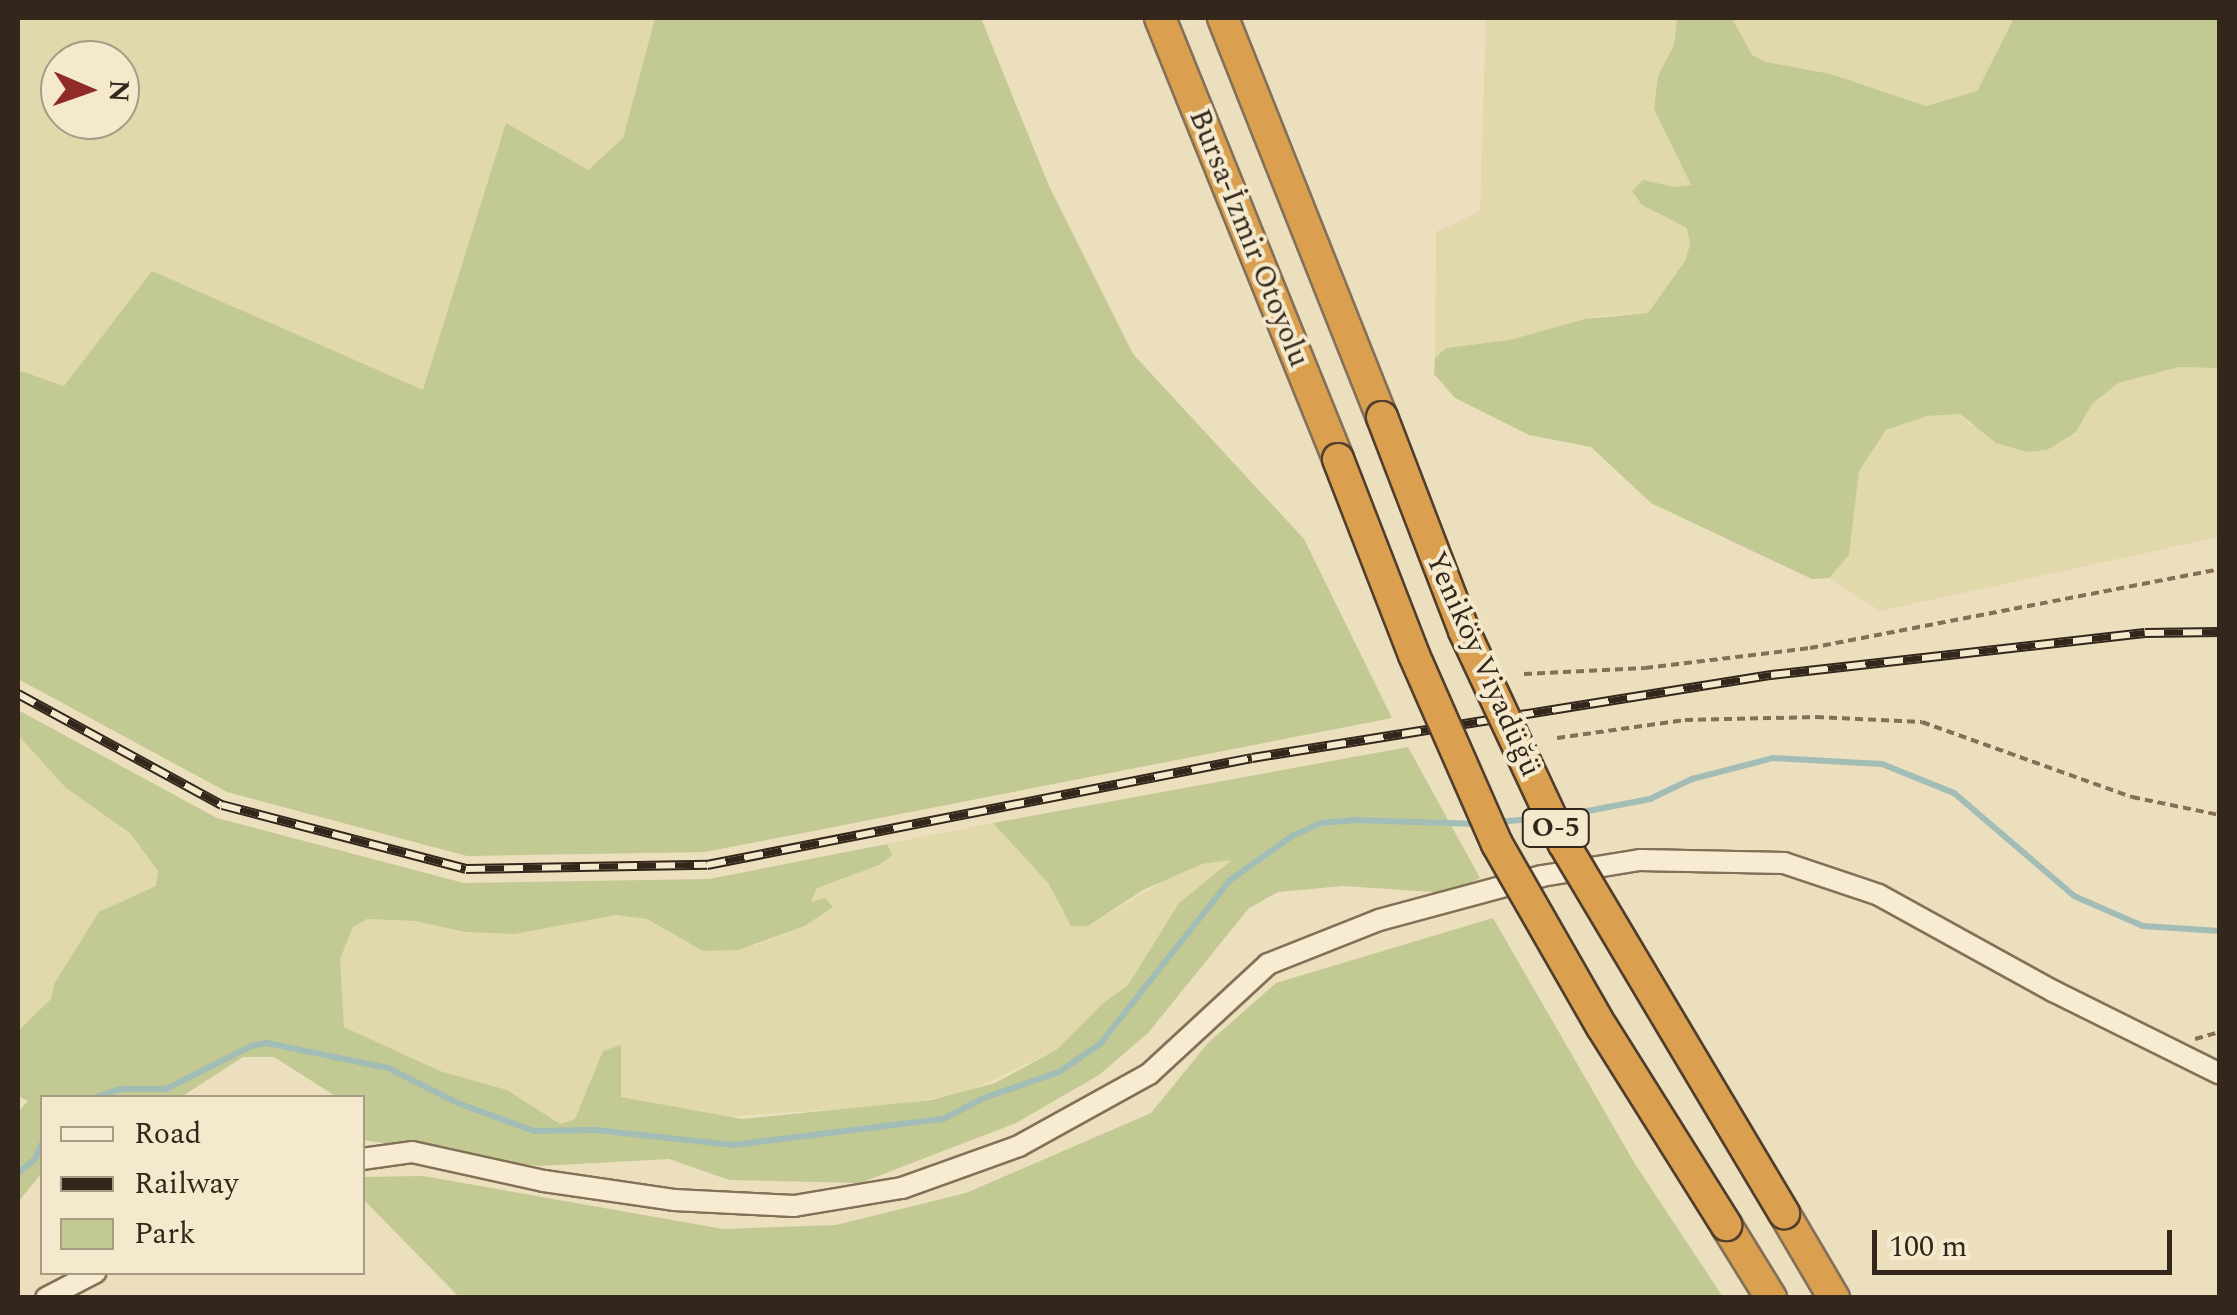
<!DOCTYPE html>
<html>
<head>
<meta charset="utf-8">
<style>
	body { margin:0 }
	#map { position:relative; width:2237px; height:1315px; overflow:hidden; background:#ecdfbe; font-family:Spectral,serif }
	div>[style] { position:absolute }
	.farmland>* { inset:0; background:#e1d9ac }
	.green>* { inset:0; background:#c2c993 }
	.stream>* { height:6px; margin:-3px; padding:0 3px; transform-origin:3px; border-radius:3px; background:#a1bdb6 }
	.path>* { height:4px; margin-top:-2px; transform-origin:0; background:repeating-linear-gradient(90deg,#837058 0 8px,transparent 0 13px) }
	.roads { filter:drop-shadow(2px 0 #837058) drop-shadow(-2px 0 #837058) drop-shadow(0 2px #837058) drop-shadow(0 -2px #837058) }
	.minor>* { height:20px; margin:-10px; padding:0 10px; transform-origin:10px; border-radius:10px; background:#f7ecd1 }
	.highway>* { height:30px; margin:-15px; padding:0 15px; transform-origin:15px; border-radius:15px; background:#daa050 }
	.rail>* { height:10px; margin-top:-5px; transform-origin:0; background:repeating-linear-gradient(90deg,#f4e9cd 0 19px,#33271c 0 38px); box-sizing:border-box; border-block:2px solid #33271c }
	.bridges { filter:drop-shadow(2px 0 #513e2c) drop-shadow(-2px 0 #513e2c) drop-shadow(0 2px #513e2c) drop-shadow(0 -2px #513e2c) }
	.highway-bridge>* { height:30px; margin:-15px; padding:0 15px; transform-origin:15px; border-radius:15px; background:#daa050 }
	span { translate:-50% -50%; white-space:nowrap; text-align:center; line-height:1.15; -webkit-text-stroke:8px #f4e9cd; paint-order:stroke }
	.shield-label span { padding:2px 8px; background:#f4e9cd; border:2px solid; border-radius:8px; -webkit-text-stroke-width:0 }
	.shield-label { font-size:28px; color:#33271c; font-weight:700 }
	.street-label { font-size:30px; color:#33271c }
	.frame { position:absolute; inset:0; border:20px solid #33271c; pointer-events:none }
	.legend { position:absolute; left:40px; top:1095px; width:325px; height:180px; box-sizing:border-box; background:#f4e9cd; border:2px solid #a79b86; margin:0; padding:12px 18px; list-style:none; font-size:30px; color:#33271c }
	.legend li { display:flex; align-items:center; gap:20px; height:50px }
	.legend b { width:50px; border:2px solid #a79b86 }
	.north { position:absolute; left:40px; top:40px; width:100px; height:100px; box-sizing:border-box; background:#f4e9cd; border:2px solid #a79b86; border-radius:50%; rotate:92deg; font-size:28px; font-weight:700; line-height:40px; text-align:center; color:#33271c }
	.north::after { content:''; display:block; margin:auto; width:35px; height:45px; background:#902b2a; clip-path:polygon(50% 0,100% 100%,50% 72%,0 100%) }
	.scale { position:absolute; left:1872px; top:1230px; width:300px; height:45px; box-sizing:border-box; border:5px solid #33271c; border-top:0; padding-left:12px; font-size:30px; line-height:35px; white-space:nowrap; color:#33271c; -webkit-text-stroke:8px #f4e9cd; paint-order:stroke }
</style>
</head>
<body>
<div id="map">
	<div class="farmland">
		<i style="clip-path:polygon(evenodd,18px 18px,655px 18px,623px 138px,587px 170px,506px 124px,423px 391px,152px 271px,64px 386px,18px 370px,18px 18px,60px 60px,120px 60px,120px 120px,60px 120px,60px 60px)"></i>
		<i style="clip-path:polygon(1486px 18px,1677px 18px,1674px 45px,1658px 76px,1654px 109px,1691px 185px,1674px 187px,1656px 213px,1687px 228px,1690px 245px,1686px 261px,1648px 313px,1599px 316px,1510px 340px,1446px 348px,1435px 358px,1436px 232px,1480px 211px)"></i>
		<i style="clip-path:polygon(1732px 18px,2014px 18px,1977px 91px,1926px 106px,1831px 74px,1766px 62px,1752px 55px)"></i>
		<i style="clip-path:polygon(2179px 367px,2219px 368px,2219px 537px,1880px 611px,1829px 578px,1849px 555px,1859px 471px,1886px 430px,1927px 416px,1960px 414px,1970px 425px,2076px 432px,2092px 404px,2118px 383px)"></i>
		<i style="clip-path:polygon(18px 735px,66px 788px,130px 833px,158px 871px,156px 886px,99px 913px,54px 984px,51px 999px,18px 1031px)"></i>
		<i style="clip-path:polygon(993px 823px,1048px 883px,1063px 913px,1088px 926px,1172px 876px,1202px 864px,1234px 859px,1179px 903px,1128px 985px,1102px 1004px,1056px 1050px,965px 1093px,886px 1106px,725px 1117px,621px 1097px,620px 1046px,575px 1120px,560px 1125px,507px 1090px,440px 1071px,344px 1027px,340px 959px,353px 927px,367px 919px,433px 922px,465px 932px,515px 934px,616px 915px,647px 919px,703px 951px,757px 945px,805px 926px,832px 908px,810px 903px,817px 887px,879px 865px,891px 855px,887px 844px)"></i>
	</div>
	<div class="green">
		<i style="clip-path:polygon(655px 18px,981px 18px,1049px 186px,1133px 354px,1304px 539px,1392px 718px,705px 852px,467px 856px,227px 792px,18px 679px,18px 370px,64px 386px,152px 271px,423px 390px,506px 123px,588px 170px,623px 138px)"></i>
		<i style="clip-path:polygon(1677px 18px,1732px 18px,1752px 55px,1766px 62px,1831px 74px,1926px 106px,1977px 91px,2014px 18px,2219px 18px,2219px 368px,2179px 367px,2118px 383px,2092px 404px,2076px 432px,2047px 450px,2028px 452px,1996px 443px,1960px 414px,1927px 416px,1886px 430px,1859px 471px,1849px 555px,1829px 578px,1812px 579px,1651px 503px,1591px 447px,1529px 435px,1455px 398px,1434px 374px,1435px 358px,1446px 348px,1510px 340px,1585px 319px,1648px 313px,1685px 261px,1690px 245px,1687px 228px,1642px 205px,1632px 191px,1643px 180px,1674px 187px,1691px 185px,1654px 109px,1658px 76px,1674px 45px)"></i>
		<i style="clip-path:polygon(18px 710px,217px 818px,464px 883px,709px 879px,887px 844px,892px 855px,879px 865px,817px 888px,811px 902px,825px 898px,833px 907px,805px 926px,738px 950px,703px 951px,647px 919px,616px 915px,515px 934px,465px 932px,415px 921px,367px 919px,353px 927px,340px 959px,344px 1027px,440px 1071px,507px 1090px,560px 1124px,575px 1119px,603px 1051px,621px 1045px,621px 1097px,742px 1119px,932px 1100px,995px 1083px,1056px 1050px,1102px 1004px,1128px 985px,1179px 903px,1232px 860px,1202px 864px,1143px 890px,1088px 926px,1071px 926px,1048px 883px,993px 823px,1408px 747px,1480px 878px,1449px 893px,1343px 886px,1278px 892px,1249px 908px,1148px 1033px,1099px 1075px,1016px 1123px,860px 1183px,729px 1180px,669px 1159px,539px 1166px,363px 1140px,362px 1098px,337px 1097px,274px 1057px,243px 1057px,181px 1097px,42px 1098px,42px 1173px,18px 1202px,18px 1112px,28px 1101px,18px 1096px,18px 1031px,51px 999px,54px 984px,99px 912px,156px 886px,158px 871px,130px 833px,66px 788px,18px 735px)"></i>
		<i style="clip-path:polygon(1493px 918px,1635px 1164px,1723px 1297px,459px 1297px,363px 1199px,363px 1177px,423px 1176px,723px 1229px,836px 1225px,966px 1193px,1151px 1113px,1208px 1043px,1276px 983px)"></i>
	</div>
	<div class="stream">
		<i style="left:1561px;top:816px;width:91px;rotate:-10.8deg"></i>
		<i style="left:1650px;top:799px;width:47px;rotate:-25.5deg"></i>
		<i style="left:1692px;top:779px;width:84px;rotate:-14.5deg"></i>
		<i style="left:1773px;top:758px;width:109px;rotate:3.2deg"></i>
		<i style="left:1882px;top:764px;width:78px;rotate:21.9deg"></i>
		<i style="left:1954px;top:793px;width:158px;rotate:40.6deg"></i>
		<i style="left:2074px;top:896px;width:75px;rotate:23.5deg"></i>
		<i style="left:2143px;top:926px;width:77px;rotate:3.7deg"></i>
		<i style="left:1497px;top:822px;width:47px;rotate:-4.9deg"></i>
		<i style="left:94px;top:1098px;width:28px;rotate:-19deg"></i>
		<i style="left:120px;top:1089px;width:46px"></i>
		<i style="left:166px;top:1089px;width:95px;rotate:-26.8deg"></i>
		<i style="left:251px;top:1046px;width:16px;rotate:-11deg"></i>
		<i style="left:267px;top:1043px;width:124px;rotate:11.7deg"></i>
		<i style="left:388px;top:1068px;width:80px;rotate:26.6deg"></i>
		<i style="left:460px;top:1104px;width:79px;rotate:20deg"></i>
		<i style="left:534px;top:1131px;width:62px;rotate:-0.9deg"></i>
		<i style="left:596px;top:1130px;width:138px;rotate:6.2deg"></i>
		<i style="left:733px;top:1145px;width:212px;rotate:-7.1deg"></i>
		<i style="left:943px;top:1119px;width:46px;rotate:-27.1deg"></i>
		<i style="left:984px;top:1098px;width:79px;rotate:-19.1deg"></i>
		<i style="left:1059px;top:1072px;width:50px;rotate:-34.3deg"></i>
		<i style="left:1100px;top:1044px;width:208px;rotate:-51.6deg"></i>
		<i style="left:1229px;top:881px;width:77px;rotate:-35.5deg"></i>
		<i style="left:1292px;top:836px;width:32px;rotate:-24deg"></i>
		<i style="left:1321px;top:823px;width:32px;rotate:-5deg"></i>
		<i style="left:1353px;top:820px;width:126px;rotate:1.8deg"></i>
		<i style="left:18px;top:1173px;width:22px;rotate:-39deg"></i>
		<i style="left:35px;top:1159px;width:17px;rotate:-66deg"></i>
	</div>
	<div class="path">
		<i style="left:1524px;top:674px;width:121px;rotate:-2.8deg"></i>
		<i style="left:1645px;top:668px;width:166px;rotate:-6.9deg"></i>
		<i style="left:1810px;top:648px;width:418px;rotate:-10.9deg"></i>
		<i style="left:1557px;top:738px;width:129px;rotate:-8deg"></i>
		<i style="left:1685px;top:720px;width:131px;rotate:-1.3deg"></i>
		<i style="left:1816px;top:717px;width:106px;rotate:2.7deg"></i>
		<i style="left:1922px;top:722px;width:223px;rotate:19.7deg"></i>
		<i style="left:2132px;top:797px;width:90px;rotate:11.6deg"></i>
		<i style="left:2195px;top:1039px;width:26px;rotate:-16deg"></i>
	</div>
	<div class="roads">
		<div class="minor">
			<i style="left:362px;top:1159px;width:50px;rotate:-8deg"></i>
			<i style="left:412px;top:1152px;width:135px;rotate:12.4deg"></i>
			<i style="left:544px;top:1181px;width:131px;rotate:8.3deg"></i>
			<i style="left:674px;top:1200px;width:120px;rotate:2.9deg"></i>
			<i style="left:794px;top:1206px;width:109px;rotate:-9.5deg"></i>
			<i style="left:902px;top:1188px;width:124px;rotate:-19.7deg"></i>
			<i style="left:1019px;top:1146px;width:149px;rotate:-29deg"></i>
			<i style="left:1149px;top:1074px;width:162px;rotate:-42.7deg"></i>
			<i style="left:1268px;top:964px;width:119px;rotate:-21.6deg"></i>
			<i style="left:1379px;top:920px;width:169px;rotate:-15.1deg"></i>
			<i style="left:1542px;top:876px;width:99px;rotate:-9.3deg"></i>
			<i style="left:1640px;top:860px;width:144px;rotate:1.2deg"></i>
			<i style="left:1784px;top:863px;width:100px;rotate:18.6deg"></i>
			<i style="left:1879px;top:895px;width:199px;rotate:28.9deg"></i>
			<i style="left:2053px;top:991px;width:186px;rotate:26.4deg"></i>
			<i style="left:46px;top:1298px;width:56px;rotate:-27.5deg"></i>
		</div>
		<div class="highway">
			<i style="left:1160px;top:18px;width:476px;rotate:68deg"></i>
			<i style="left:1223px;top:18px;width:430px;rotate:68.3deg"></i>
			<i style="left:1784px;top:1213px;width:99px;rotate:59.5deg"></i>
			<i style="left:1726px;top:1225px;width:86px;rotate:58.3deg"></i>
		</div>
	</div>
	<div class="rail">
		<i style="left:18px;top:694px;width:232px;rotate:28.6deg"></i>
		<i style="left:222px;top:805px;width:252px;rotate:14.7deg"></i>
		<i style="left:466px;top:869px;width:241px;rotate:-1deg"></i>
		<i style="left:707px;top:865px;width:555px;rotate:-11.11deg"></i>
		<i style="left:1252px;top:758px;width:526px;rotate:-9.09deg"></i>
		<i style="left:1771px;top:675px;width:376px;rotate:-6.4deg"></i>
		<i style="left:2145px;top:633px;width:75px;rotate:-0.8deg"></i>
	</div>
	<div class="bridges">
		<div class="highway-bridge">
			<i style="left:1382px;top:417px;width:229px;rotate:69deg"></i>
			<i style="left:1464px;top:631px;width:235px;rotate:64.9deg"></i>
			<i style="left:1564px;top:844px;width:430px;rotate:59.2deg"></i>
			<i style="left:1338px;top:459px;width:210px;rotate:68.8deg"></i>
			<i style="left:1414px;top:655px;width:206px;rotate:66.3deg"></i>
			<i style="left:1497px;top:844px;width:211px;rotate:60.2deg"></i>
			<i style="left:1602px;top:1027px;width:234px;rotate:57.9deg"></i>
		</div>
	</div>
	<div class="shield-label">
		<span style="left:1556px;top:828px">O-5</span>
	</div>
	<div class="street-label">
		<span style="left:1249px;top:238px;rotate:68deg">Bursa-İzmir Otoyolu</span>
		<span style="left:1483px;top:664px;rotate:66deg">Yeniköy Viyadüğü</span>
	</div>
	<div class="frame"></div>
	<ul class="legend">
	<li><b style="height:12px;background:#f7ecd1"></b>Road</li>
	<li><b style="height:12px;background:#33271c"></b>Railway</li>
	<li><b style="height:28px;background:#c2c993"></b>Park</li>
	</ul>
	<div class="north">N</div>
	<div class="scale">100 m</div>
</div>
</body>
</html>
